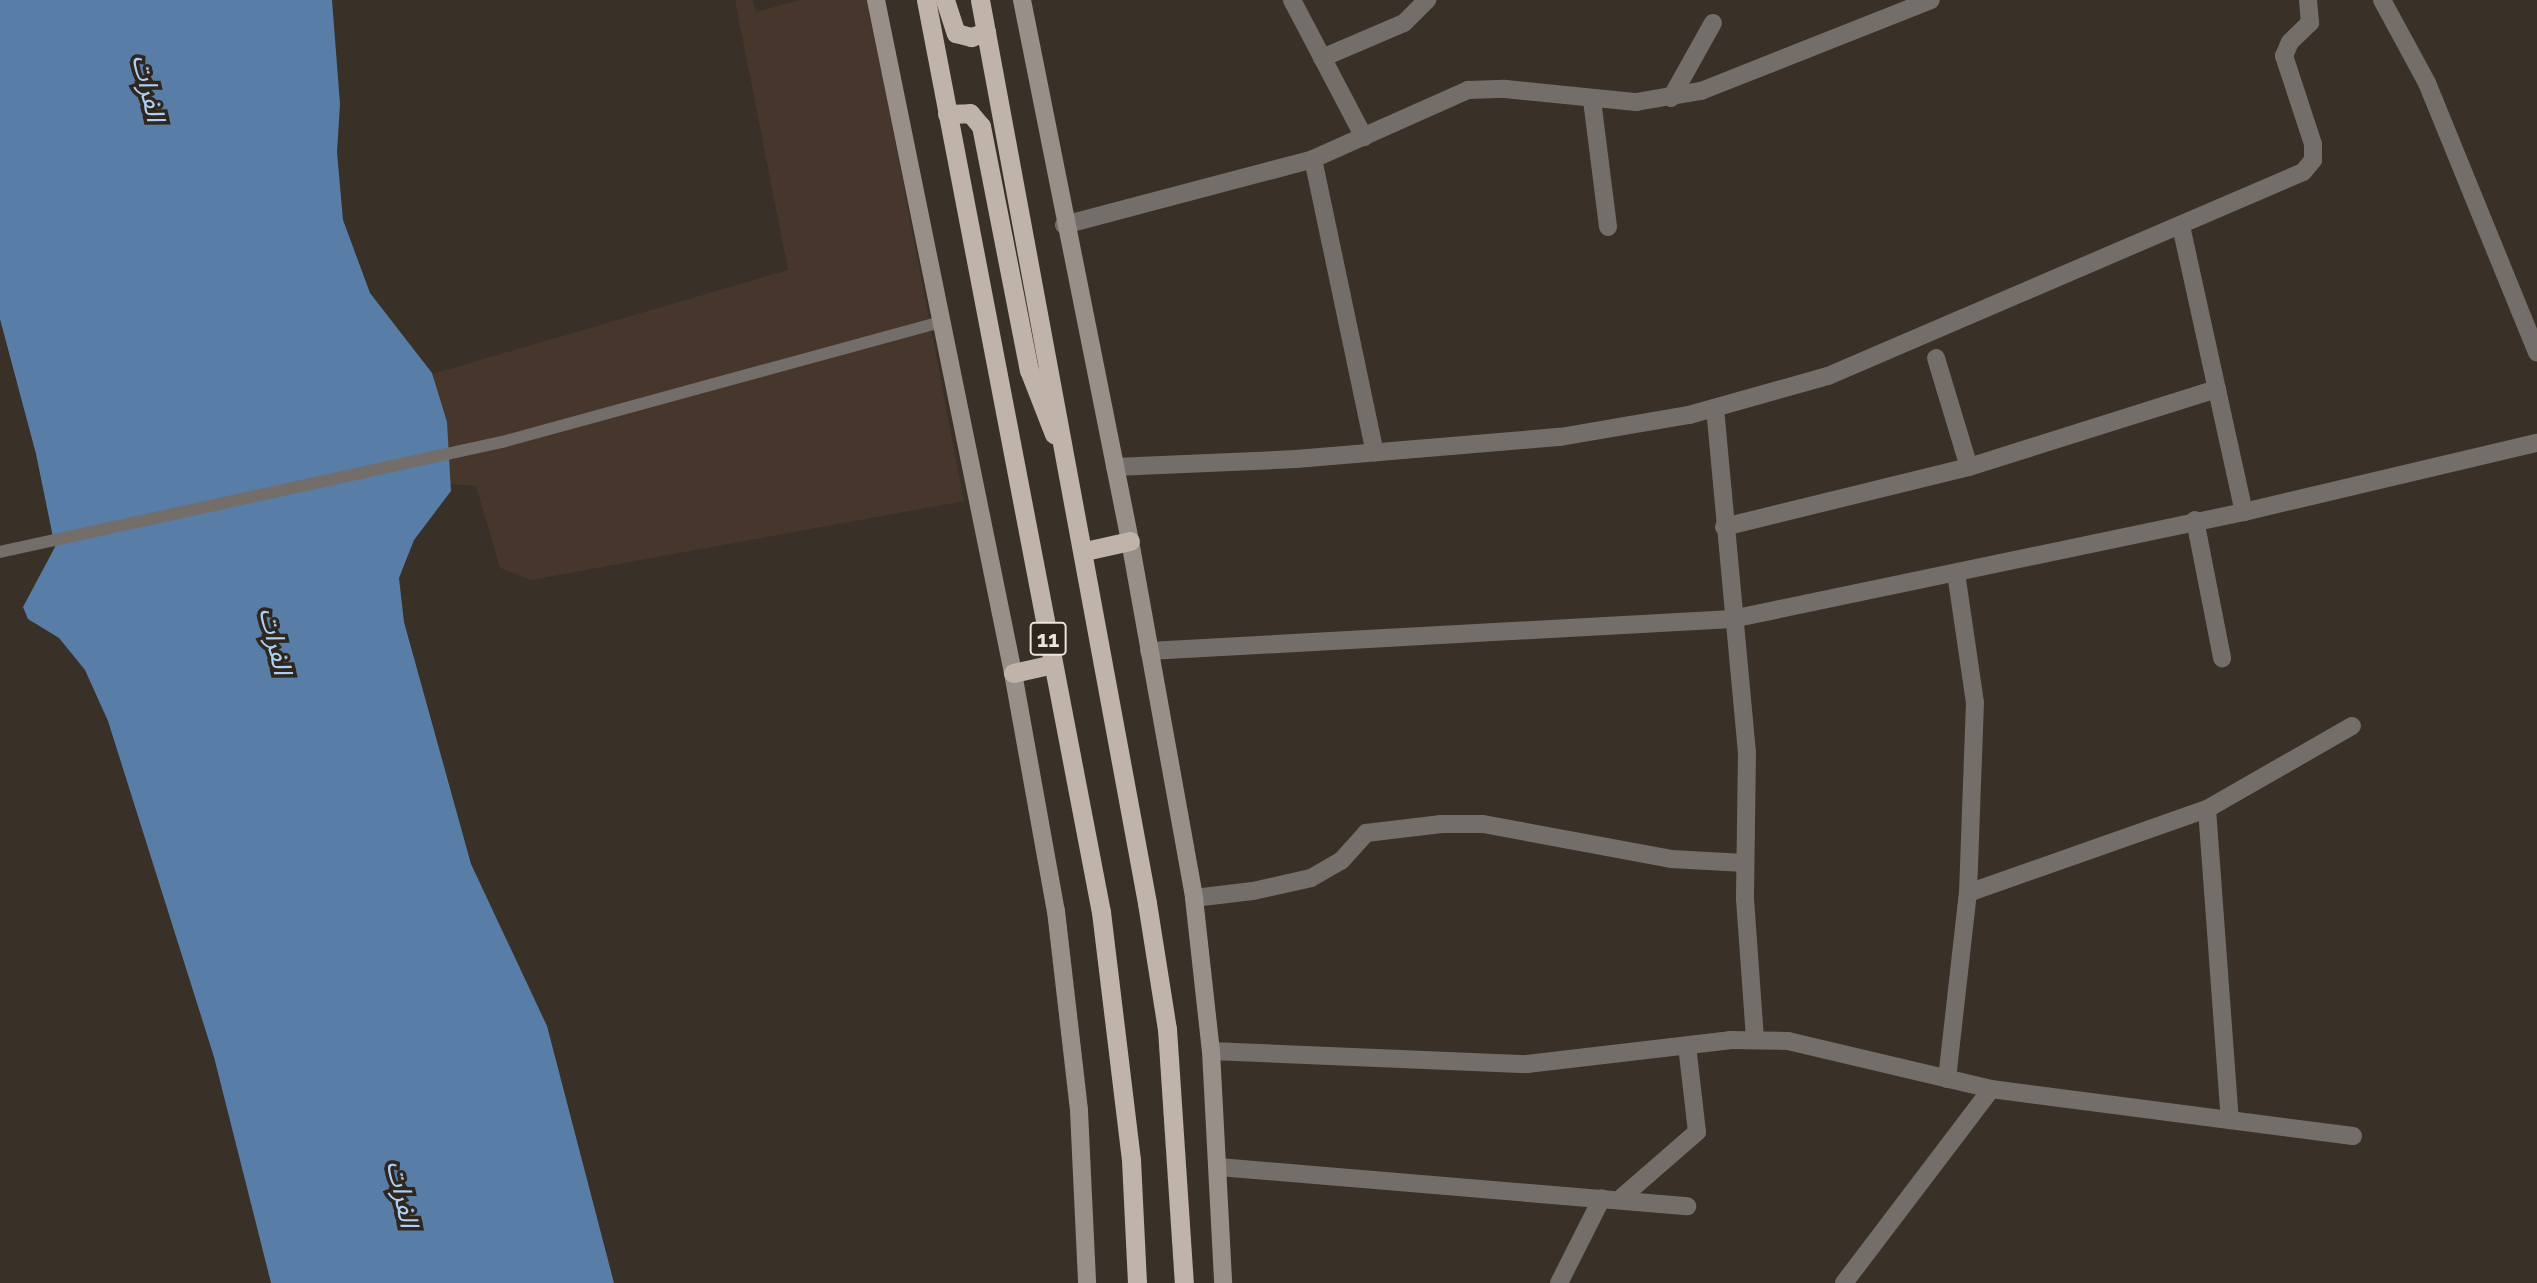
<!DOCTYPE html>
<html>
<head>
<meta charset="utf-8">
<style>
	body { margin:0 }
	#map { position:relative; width:2537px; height:1283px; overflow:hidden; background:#393127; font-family:Raleway,"Noto Sans Arabic",sans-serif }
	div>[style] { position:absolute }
	.commercial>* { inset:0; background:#46362b }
	.water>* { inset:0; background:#587da6 }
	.service>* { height:12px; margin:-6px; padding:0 6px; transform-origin:6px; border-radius:6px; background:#736e6a }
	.minor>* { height:18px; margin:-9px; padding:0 9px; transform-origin:9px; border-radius:9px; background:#736e6a }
	.secondary>* { height:18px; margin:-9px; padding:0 9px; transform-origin:9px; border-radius:9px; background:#978f88 }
	.trunk>* { height:19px; margin:-9.5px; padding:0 9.5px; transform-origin:9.5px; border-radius:9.5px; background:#c0b4aa }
	span { translate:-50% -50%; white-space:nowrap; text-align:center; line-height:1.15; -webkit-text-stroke:7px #2f271d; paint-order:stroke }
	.shield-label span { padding:2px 5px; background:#2f271d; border:2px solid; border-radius:5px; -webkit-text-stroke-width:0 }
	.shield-label { font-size:23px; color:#eae5de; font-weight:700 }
	.water-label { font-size:26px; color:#afd0f6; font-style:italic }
</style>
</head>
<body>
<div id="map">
	<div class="commercial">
		<i style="clip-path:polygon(735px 0,753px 0,756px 12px,800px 0,868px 0,964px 501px,531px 580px,500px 568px,476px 486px,433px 483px,429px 375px,788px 270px)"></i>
	</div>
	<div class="water">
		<i style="clip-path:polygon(0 0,332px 0,340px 104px,337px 152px,343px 220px,370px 293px,432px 373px,447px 422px,451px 491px,414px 540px,399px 578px,404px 622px,471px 864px,547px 1026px,614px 1283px,271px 1283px,214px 1057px,108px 721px,85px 670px,59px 638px,28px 619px,23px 607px,55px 547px,36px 454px,0 319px)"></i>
	</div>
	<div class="service">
		<i style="left:0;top:552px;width:514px;rotate:-12.36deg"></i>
		<i style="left:502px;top:442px;width:455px;rotate:-15.3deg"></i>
	</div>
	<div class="minor">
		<i style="left:1292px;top:0;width:155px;rotate:62.3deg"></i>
		<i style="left:2382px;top:0;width:94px;rotate:61.5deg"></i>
		<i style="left:2427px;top:83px;width:291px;rotate:67.8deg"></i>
		<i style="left:1322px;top:58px;width:89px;rotate:-23.1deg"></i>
		<i style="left:1404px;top:23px;width:33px;rotate:-45deg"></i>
		<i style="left:1671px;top:98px;width:86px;rotate:-60.8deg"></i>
		<i style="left:1592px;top:100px;width:128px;rotate:82.8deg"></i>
		<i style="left:1313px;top:159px;width:300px;rotate:78.1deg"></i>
		<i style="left:1064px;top:225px;width:258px;rotate:-14.8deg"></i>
		<i style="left:1313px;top:159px;width:170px;rotate:-24deg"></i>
		<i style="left:1468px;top:90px;width:37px;rotate:-2deg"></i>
		<i style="left:1505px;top:89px;width:132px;rotate:5.7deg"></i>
		<i style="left:1636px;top:102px;width:66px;rotate:-9.6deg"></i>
		<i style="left:1701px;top:91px;width:247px;rotate:-21.6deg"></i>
		<i style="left:2181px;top:226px;width:293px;rotate:77.6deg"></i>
		<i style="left:1936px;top:358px;width:114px;rotate:73.2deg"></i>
		<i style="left:1715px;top:408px;width:345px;rotate:84.7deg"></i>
		<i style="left:1747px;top:752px;width:147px;rotate:90.8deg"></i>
		<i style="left:1745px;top:899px;width:140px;rotate:85.9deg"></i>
		<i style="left:1115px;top:467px;width:181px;rotate:-2.5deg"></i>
		<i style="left:1296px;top:459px;width:265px;rotate:-4.8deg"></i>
		<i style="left:1560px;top:437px;width:131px;rotate:-9.7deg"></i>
		<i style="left:1689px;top:415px;width:144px;rotate:-15.7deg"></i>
		<i style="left:1828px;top:376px;width:517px;rotate:-23.24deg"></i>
		<i style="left:2303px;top:172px;width:16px;rotate:-50deg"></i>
		<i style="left:2313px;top:160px;width:16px;rotate:-90deg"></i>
		<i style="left:2313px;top:144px;width:93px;rotate:-108.2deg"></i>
		<i style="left:2284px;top:56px;width:15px;rotate:-67deg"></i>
		<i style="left:2290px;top:42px;width:28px;rotate:-44deg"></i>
		<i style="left:2310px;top:23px;width:23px;rotate:-95deg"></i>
		<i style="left:2195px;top:520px;width:141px;rotate:78.9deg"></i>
		<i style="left:1724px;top:527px;width:252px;rotate:-13.8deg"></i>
		<i style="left:1969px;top:467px;width:260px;rotate:-17.5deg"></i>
		<i style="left:1149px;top:651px;width:584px;rotate:-3.14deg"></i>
		<i style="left:1732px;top:619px;width:523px;rotate:-11.8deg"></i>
		<i style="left:2244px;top:512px;width:301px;rotate:-13.3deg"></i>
		<i style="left:2207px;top:809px;width:312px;rotate:85.8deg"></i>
		<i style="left:1968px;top:893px;width:253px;rotate:-19.4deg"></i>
		<i style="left:2207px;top:809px;width:167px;rotate:-29.8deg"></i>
		<i style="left:1194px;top:898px;width:59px;rotate:-6.8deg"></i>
		<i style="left:1253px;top:891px;width:59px;rotate:-12.6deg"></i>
		<i style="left:1311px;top:878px;width:34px;rotate:-30deg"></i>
		<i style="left:1341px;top:861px;width:38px;rotate:-48deg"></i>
		<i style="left:1366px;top:833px;width:76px;rotate:-6.8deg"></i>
		<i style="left:1441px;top:824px;width:42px"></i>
		<i style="left:1483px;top:824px;width:191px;rotate:10.5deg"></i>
		<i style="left:1671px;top:859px;width:74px;rotate:3.1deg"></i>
		<i style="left:1211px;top:1051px;width:316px;rotate:2.4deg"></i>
		<i style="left:1527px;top:1064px;width:204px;rotate:-6.7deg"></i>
		<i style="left:1730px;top:1040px;width:58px;rotate:1deg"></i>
		<i style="left:1788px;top:1041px;width:209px;rotate:13.3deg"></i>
		<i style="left:1991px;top:1089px;width:365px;rotate:7.4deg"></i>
		<i style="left:1947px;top:1079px;width:187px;rotate:-83.6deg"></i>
		<i style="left:1968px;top:893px;width:190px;rotate:-87.9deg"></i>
		<i style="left:1975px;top:703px;width:131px;rotate:-98.3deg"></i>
		<i style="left:1219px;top:1167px;width:470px;rotate:4.8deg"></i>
		<i style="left:1620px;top:1199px;width:102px;rotate:-41deg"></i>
		<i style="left:1697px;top:1132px;width:87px;rotate:-96.6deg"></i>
		<i style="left:1559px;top:1283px;width:95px;rotate:-63.2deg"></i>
		<i style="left:1844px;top:1283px;width:243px;rotate:-52.8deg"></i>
	</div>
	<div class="secondary">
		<i style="left:876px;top:0;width:687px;rotate:78.49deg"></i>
		<i style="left:1013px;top:673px;width:242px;rotate:79.8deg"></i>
		<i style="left:1056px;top:911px;width:201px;rotate:83.4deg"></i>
		<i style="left:1079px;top:1111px;width:172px;rotate:87.3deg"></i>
		<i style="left:1022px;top:0;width:552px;rotate:78.71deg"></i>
		<i style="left:1130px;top:541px;width:363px;rotate:79.8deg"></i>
		<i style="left:1194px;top:898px;width:154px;rotate:83.7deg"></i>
		<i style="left:1211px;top:1051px;width:232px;rotate:87deg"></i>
	</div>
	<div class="trunk">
		<i style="left:926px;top:0;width:929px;rotate:79.14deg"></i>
		<i style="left:1101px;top:912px;width:250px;rotate:83.1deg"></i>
		<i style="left:1131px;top:1160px;width:123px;rotate:87.2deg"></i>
		<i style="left:945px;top:0;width:35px;rotate:72deg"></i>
		<i style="left:956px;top:33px;width:16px;rotate:15deg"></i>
		<i style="left:971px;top:37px;width:16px;rotate:-18deg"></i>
		<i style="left:980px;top:0;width:918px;rotate:79.52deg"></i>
		<i style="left:1147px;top:903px;width:128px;rotate:81deg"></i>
		<i style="left:1167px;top:1029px;width:255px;rotate:86.2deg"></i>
		<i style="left:947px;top:114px;width:23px;rotate:-2deg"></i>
		<i style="left:970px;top:113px;width:17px;rotate:50deg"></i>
		<i style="left:981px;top:126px;width:249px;rotate:78.9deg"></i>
		<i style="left:1029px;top:370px;width:69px;rotate:68.7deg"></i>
		<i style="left:1085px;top:551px;width:46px;rotate:-12.5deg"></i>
		<i style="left:1013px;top:673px;width:41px;rotate:-12.7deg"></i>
	</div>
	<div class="shield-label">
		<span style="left:1048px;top:639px">11</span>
	</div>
	<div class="water-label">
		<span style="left:148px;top:88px;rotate:77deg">الفرات</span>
		<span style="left:275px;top:641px;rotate:77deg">الفرات</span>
		<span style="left:402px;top:1194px;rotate:78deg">الفرات</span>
	</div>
</div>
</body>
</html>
